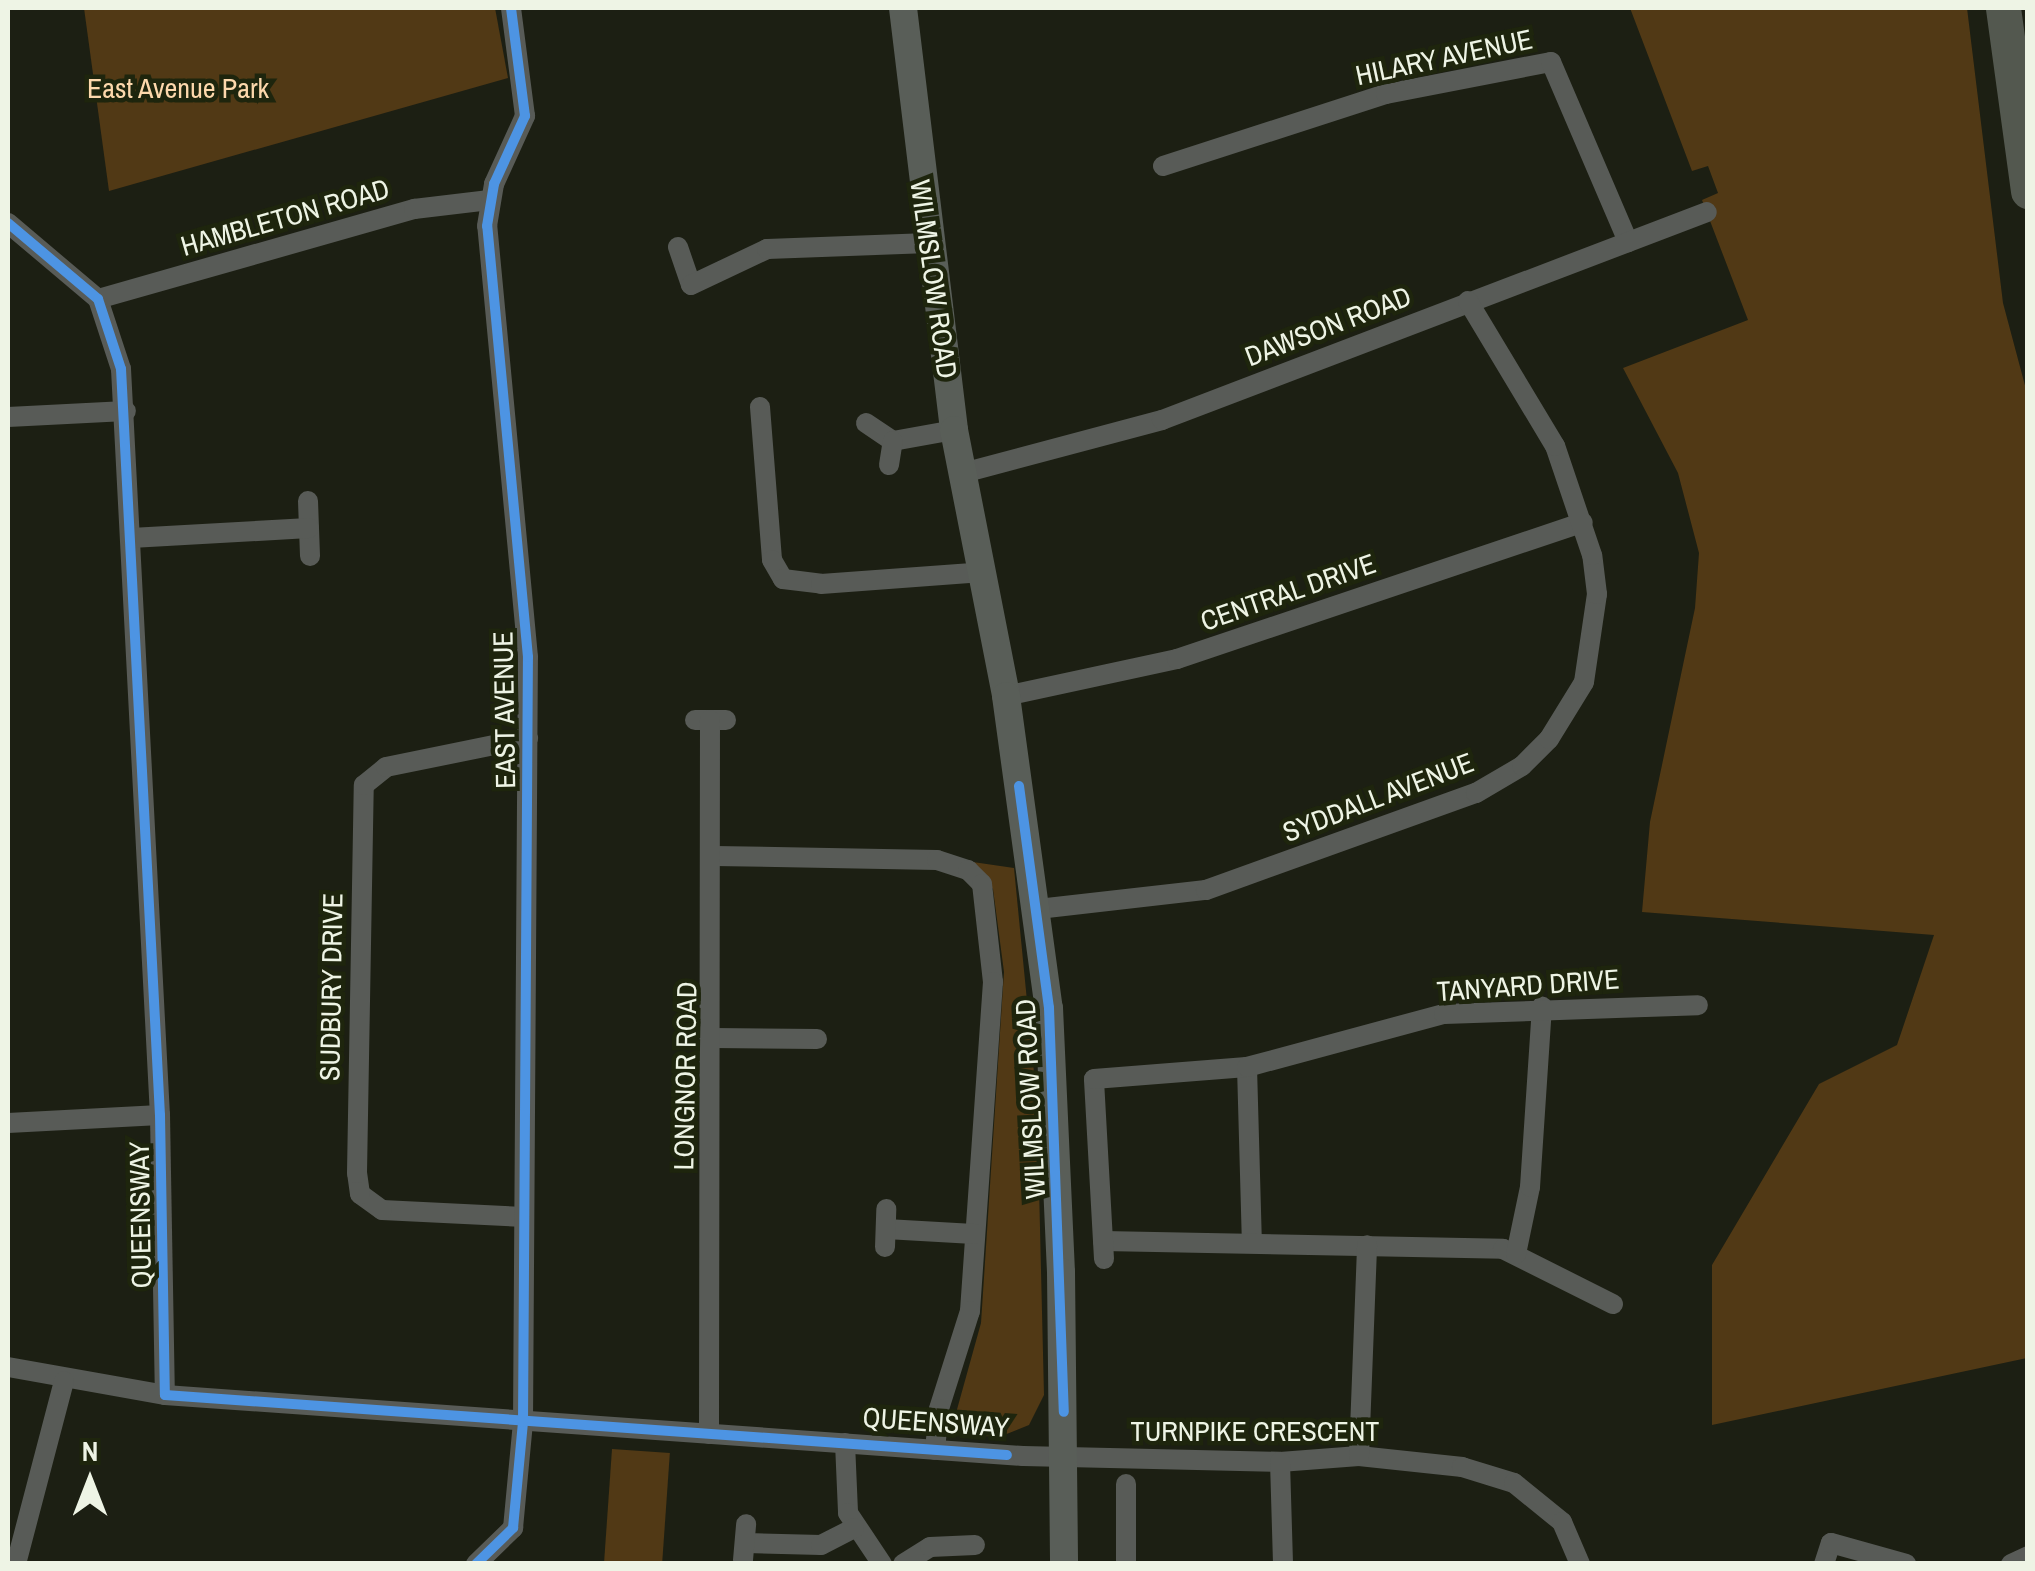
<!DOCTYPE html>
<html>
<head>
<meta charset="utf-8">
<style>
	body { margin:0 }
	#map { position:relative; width:2035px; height:1571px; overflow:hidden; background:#1c1f13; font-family:"Archivo Narrow",sans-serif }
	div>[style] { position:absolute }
	.green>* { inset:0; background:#513915; transform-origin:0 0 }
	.street>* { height:20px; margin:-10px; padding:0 10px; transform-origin:10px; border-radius:10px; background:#585b57 }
	.secondary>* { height:28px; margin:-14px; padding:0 14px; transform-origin:14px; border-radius:14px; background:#595e58 }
	.highway>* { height:35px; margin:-17.5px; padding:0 17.5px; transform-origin:17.5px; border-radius:17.5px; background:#53584f }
	.cycleway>* { height:10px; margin:-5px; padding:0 5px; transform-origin:5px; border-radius:5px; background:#4d94e3 }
	span { translate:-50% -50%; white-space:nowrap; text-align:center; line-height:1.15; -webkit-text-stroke:9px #1e250d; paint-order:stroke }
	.street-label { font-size:28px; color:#eef4e5 }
	.park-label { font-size:28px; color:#fdd8ac }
	.frame { position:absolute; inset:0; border:10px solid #eef4e5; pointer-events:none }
	.north { position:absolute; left:40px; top:1431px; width:100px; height:100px; -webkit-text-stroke:8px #1e250d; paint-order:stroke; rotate:0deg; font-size:28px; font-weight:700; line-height:40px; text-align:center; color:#eef4e5 }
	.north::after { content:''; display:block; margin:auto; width:35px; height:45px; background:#eef4e5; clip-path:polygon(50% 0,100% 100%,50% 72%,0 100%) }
</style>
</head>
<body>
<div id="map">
	<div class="green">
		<i style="clip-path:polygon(84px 8px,495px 8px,508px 78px,109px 191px)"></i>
		<i style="clip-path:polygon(1630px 8px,1967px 8px,2003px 303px,2027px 393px,2027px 1358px,1712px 1425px,1712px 1265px,1819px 1084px,1897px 1045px,1934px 935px,1642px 912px,1650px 822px,1695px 608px,1699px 553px,1678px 473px,1623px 368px,1748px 320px,1702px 200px,1718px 193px,1708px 166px,1692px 171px)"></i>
		<i style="clip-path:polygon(966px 861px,1014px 868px,1037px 1103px,1044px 1395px,1029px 1425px,999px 1437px,970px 1435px,956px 1413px,981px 1323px,1004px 972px,993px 889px)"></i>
		<i style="left:612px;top:1449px;width:58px;height:114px;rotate:4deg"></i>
	</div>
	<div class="street">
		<i style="left:1163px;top:166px;width:234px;rotate:-17.9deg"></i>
		<i style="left:1386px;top:94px;width:168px;rotate:-11deg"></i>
		<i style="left:1551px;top:62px;width:196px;rotate:66.8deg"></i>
		<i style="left:8px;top:223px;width:118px;rotate:40.2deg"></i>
		<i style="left:98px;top:299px;width:74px;rotate:71.8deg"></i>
		<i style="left:121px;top:369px;width:747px;rotate:87.01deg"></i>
		<i style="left:160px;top:1115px;width:280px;rotate:89deg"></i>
		<i style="left:165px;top:1395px;width:860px;rotate:4.07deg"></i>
		<i style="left:1023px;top:1456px;width:257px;rotate:1.3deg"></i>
		<i style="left:1280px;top:1462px;width:79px;rotate:-4.3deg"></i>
		<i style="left:1359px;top:1456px;width:104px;rotate:6.1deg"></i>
		<i style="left:1462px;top:1467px;width:54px;rotate:17.1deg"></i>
		<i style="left:1514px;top:1483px;width:62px;rotate:39.1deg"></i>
		<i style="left:1562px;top:1522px;width:46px;rotate:66.8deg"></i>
		<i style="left:678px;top:247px;width:40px;rotate:71.1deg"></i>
		<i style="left:691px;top:285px;width:84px;rotate:-25.3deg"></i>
		<i style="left:767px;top:249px;width:162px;rotate:-2.1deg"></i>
		<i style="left:98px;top:299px;width:329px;rotate:-15.9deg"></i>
		<i style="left:414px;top:209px;width:76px;rotate:-6.8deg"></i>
		<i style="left:760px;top:407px;width:153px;rotate:85.5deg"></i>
		<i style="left:772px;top:560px;width:22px;rotate:60deg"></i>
		<i style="left:783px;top:579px;width:38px;rotate:7deg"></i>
		<i style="left:821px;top:584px;width:162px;rotate:-4.2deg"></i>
		<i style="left:8px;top:417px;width:118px;rotate:-2.9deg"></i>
		<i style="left:866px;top:423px;width:32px;rotate:34deg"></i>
		<i style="left:893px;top:441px;width:62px;rotate:-10.2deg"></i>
		<i style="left:889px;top:465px;width:24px;rotate:-81deg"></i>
		<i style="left:963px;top:473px;width:206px;rotate:-14.9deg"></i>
		<i style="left:1162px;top:420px;width:583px;rotate:-20.89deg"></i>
		<i style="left:308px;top:501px;width:55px;rotate:87.9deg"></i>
		<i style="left:131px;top:538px;width:178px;rotate:-3.2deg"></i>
		<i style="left:1006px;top:696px;width:175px;rotate:-12.2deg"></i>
		<i style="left:1177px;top:659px;width:428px;rotate:-18.6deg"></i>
		<i style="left:695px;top:720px;width:31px"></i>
		<i style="left:714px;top:856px;width:223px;rotate:1deg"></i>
		<i style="left:937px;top:860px;width:33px;rotate:18deg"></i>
		<i style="left:968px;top:870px;width:20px;rotate:45deg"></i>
		<i style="left:982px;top:884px;width:99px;rotate:83.6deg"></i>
		<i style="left:993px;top:982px;width:330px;rotate:94deg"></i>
		<i style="left:970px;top:1311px;width:103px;rotate:107.6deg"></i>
		<i style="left:939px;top:1409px;width:41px;rotate:95.6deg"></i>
		<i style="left:1038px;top:909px;width:169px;rotate:-6.5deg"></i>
		<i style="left:1206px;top:890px;width:287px;rotate:-19.8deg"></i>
		<i style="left:1476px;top:793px;width:53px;rotate:-30.4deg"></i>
		<i style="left:1522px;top:766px;width:38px;rotate:-45deg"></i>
		<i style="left:1549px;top:739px;width:67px;rotate:-58.4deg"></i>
		<i style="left:1584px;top:682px;width:89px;rotate:-81.6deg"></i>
		<i style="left:1597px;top:594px;width:39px;rotate:-97deg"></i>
		<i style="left:1592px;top:555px;width:115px;rotate:-108.7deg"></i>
		<i style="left:1555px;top:446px;width:169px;rotate:-121deg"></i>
		<i style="left:713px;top:1038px;width:104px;rotate:0.6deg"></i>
		<i style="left:1247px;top:1067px;width:176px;rotate:88.4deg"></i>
		<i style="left:8px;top:1123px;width:152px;rotate:-3deg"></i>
		<i style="left:524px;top:1217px;width:142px;rotate:-177.2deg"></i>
		<i style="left:382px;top:1210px;width:27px;rotate:-144deg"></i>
		<i style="left:360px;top:1194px;width:21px;rotate:-98deg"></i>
		<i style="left:357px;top:1173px;width:388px;rotate:-89deg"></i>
		<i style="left:364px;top:785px;width:28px;rotate:-39deg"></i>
		<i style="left:386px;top:767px;width:145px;rotate:-11.5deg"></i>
		<i style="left:886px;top:1229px;width:88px;rotate:3.3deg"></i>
		<i style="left:1103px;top:1241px;width:400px;rotate:1.1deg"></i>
		<i style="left:1503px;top:1249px;width:123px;rotate:26.6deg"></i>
		<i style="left:885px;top:1247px;width:38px;rotate:-88deg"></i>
		<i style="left:1516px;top:1254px;width:68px;rotate:-78.2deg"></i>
		<i style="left:1530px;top:1187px;width:181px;rotate:-86.2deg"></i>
		<i style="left:1104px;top:1259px;width:180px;rotate:-93.2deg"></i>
		<i style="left:1094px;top:1079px;width:153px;rotate:-4.5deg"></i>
		<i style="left:1247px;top:1067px;width:204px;rotate:-15.1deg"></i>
		<i style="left:1444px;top:1014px;width:254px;rotate:-2deg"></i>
		<i style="left:8px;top:1367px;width:159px;rotate:10.1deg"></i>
		<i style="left:709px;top:1434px;width:714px;rotate:-89.92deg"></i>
		<i style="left:845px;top:1443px;width:70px;rotate:87.5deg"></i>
		<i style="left:848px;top:1513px;width:61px;rotate:56.3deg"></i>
		<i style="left:1359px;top:1456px;width:211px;rotate:-87.8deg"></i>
		<i style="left:1280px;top:1462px;width:102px;rotate:88.3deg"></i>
		<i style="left:1126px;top:1484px;width:80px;rotate:90deg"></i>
		<i style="left:747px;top:1543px;width:74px;rotate:1.5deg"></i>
		<i style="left:821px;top:1545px;width:37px;rotate:-27deg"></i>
		<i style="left:743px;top:1560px;width:36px;rotate:-85deg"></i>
		<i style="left:16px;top:1564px;width:189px;rotate:-75.3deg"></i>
		<i style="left:476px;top:1564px;width:52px;rotate:-44.2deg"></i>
		<i style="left:513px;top:1528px;width:106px;rotate:-84.6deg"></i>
		<i style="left:523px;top:1422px;width:765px;rotate:-89.63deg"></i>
		<i style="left:528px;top:657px;width:433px;rotate:-95.4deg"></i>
		<i style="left:487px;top:226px;width:43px;rotate:-80.5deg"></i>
		<i style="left:494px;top:184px;width:75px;rotate:-65.5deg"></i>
		<i style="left:525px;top:116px;width:109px;rotate:-97.4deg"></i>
		<i style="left:903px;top:1564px;width:32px;rotate:-32deg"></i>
		<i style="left:930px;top:1547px;width:45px;rotate:-2.5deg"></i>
		<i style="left:1824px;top:1564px;width:22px;rotate:-72deg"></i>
		<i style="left:1831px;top:1543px;width:78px;rotate:15.6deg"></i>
		<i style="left:2011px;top:1564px;width:19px;rotate:-25deg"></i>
	</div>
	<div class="secondary">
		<i style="left:903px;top:8px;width:425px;rotate:83.1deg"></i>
		<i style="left:954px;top:430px;width:271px;rotate:78.9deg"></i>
		<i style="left:1006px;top:696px;width:315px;rotate:82.2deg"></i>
		<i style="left:1049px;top:1008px;width:264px;rotate:87.4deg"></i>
		<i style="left:1061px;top:1272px;width:292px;rotate:89.4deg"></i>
	</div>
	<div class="highway">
		<i style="left:2003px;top:8px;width:185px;rotate:82.2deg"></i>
	</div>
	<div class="cycleway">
		<i style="left:8px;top:223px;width:118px;rotate:40.2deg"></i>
		<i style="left:98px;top:299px;width:74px;rotate:71.8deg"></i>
		<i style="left:121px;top:369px;width:747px;rotate:87.01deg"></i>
		<i style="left:160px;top:1115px;width:280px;rotate:89deg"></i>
		<i style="left:165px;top:1395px;width:844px;rotate:4.08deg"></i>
		<i style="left:1019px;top:786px;width:224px;rotate:82.3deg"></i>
		<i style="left:1049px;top:1008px;width:404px;rotate:87.9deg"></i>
		<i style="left:476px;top:1564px;width:52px;rotate:-44.2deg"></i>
		<i style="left:513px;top:1528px;width:106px;rotate:-84.6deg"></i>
		<i style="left:523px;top:1422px;width:765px;rotate:-89.63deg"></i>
		<i style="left:528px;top:657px;width:433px;rotate:-95.4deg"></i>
		<i style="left:487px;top:226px;width:43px;rotate:-80.5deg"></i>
		<i style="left:494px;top:184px;width:75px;rotate:-65.5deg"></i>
		<i style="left:525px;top:116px;width:109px;rotate:-97.4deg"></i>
	</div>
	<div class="street-label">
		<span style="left:1444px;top:57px;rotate:-12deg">HILARY AVENUE</span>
		<span style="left:285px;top:217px;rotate:-16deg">HAMBLETON ROAD</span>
		<span style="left:934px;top:279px;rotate:82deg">WILMSLOW ROAD</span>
		<span style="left:1328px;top:326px;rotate:-21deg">DAWSON ROAD</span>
		<span style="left:1288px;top:592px;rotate:-19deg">CENTRAL DRIVE</span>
		<span style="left:504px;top:710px;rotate:-91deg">EAST AVENUE</span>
		<span style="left:1378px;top:797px;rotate:-21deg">SYDDALL AVENUE</span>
		<span style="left:1528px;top:985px;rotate:-4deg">TANYARD DRIVE</span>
		<span style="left:331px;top:987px;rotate:-89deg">SUDBURY DRIVE</span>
		<span style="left:685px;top:1076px;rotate:-89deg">LONGNOR ROAD</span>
		<span style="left:1030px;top:1099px;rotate:-93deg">WILMSLOW ROAD</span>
		<span style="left:140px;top:1215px;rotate:-91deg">QUEENSWAY</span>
		<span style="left:936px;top:1422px;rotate:4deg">QUEENSWAY</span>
		<span style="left:1255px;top:1431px">TURNPIKE CRESCENT</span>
	</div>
	<div class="park-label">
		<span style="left:178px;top:88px">East Avenue Park</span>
	</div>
	<div class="frame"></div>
	<div class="north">N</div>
</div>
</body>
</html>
